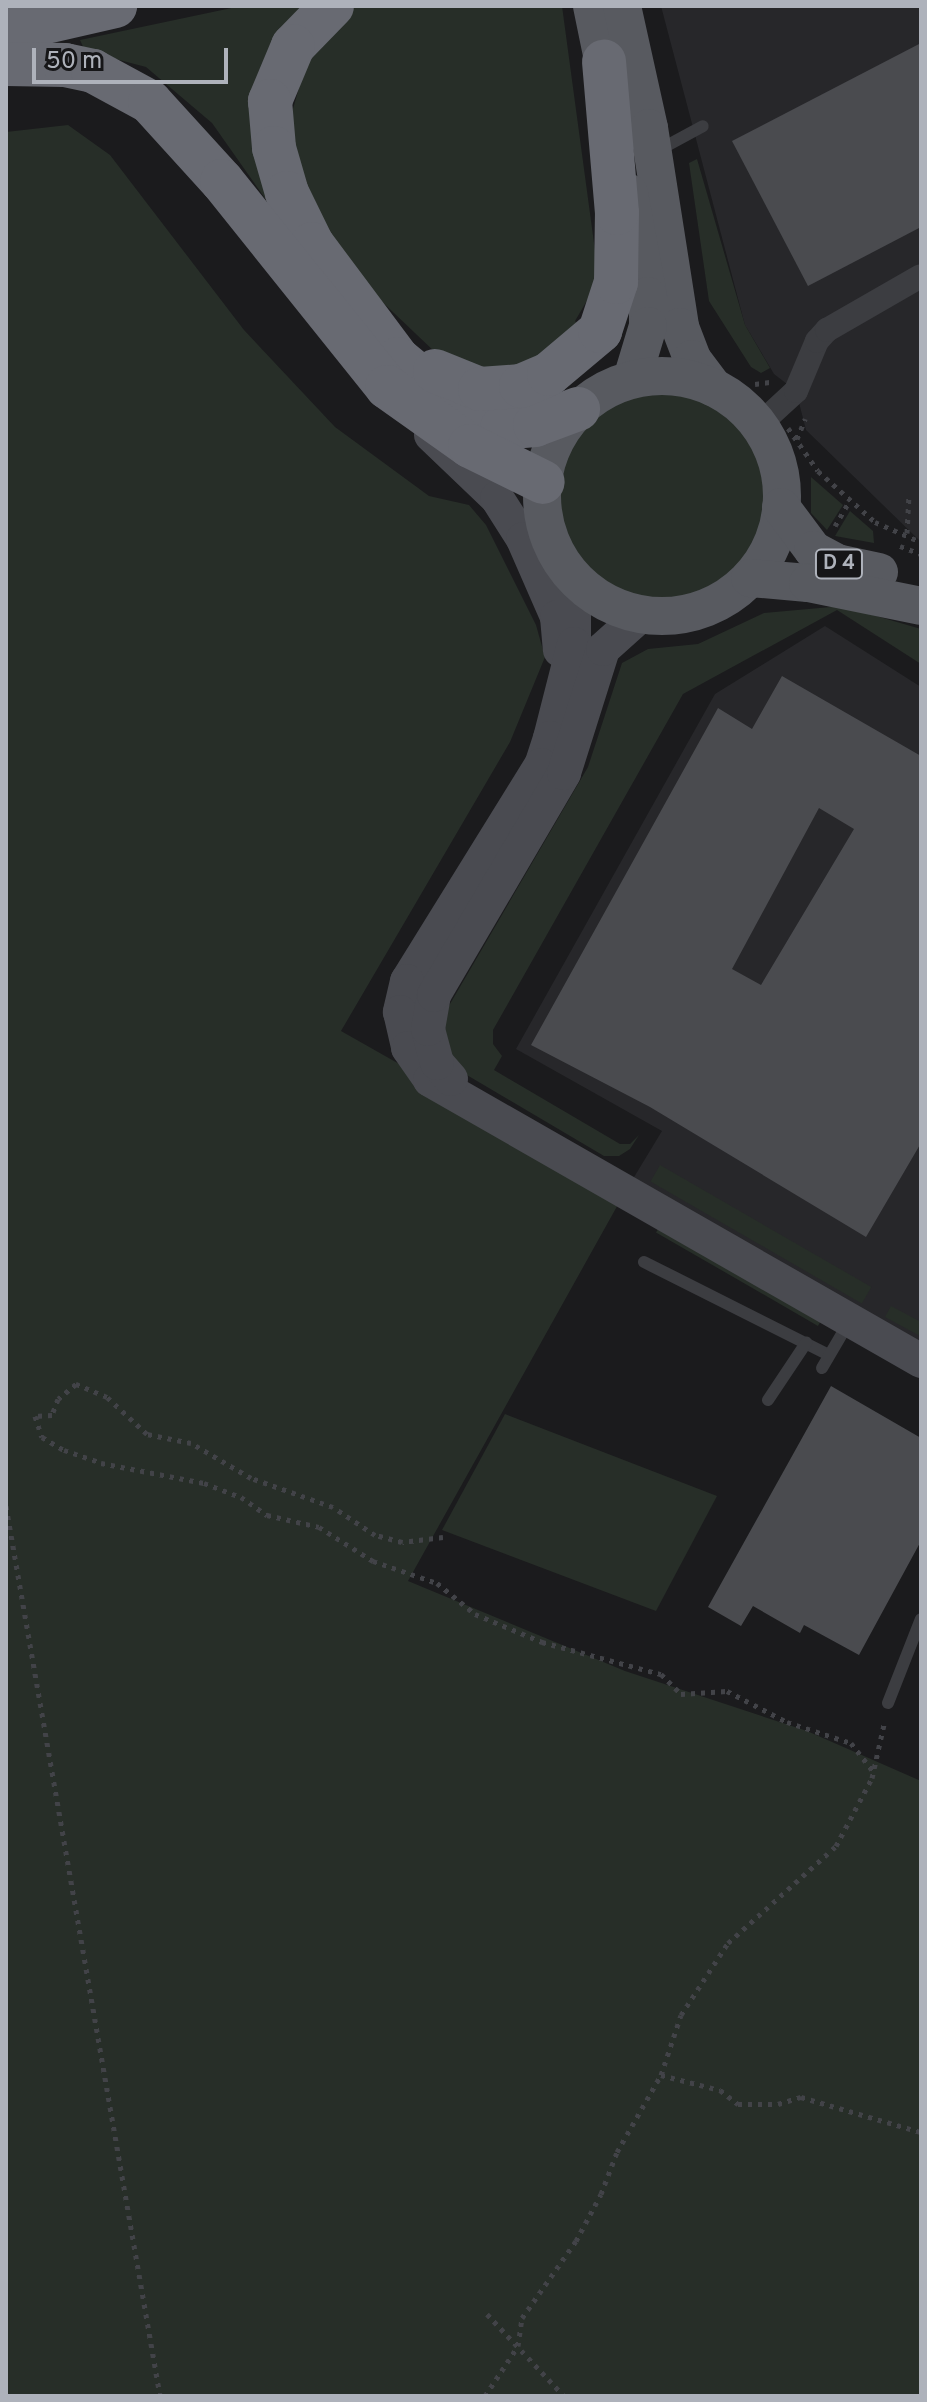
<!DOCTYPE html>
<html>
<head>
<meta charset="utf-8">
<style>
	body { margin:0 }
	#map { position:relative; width:927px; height:2402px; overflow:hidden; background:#1b1b1d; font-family:Overpass,sans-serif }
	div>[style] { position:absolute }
	.built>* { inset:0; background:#27272a }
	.green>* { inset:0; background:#272e28; transform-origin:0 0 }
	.round { border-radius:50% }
	.building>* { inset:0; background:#4a4b4f }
	.path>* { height:5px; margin-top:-2.5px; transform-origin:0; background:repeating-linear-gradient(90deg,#424348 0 4px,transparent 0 10px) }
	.lane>* { height:12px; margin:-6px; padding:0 6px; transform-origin:6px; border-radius:6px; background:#3c3d41 }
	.street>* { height:24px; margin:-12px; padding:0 12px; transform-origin:12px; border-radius:12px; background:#3c3d41 }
	.secondary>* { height:34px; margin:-17px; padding:0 17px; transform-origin:17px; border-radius:17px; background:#4a4b51 }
	.primary>* { height:38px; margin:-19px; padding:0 19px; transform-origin:19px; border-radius:19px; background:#585a60 }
	.primary>.ring { margin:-19px; padding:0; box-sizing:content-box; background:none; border:38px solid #585a60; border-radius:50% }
	.highway>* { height:44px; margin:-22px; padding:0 22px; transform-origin:22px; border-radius:22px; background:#686a72 }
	span { translate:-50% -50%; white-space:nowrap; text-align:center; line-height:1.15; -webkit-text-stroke:7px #161618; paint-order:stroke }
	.shield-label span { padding:2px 6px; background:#161618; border:2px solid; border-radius:6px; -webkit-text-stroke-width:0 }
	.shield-label { font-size:20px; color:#aeb2bb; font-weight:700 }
	.frame { position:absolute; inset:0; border:8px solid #aeb2bb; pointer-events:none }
	.scale { position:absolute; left:32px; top:48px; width:196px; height:36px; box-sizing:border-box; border:4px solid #aeb2bb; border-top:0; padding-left:10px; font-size:24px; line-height:28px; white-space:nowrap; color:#aeb2bb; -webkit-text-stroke:6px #161618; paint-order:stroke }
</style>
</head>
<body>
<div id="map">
	<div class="built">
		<i style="clip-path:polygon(661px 6px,921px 6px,921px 542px,806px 430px,796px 391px,774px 374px,745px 325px)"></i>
		<i style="clip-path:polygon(825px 626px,921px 687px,921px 1355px,625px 1192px,662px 1131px,516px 1049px,715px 694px)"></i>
	</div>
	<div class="green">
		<i style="clip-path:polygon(241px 6px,316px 6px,289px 31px,283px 224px,212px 123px,146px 67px,85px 51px,80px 40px)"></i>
		<i style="clip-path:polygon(357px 6px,562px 6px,599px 280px,575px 321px,583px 332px,558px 356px,487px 375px,437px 354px,374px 294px,321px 223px,295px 170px,292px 112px,307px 61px,337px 21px)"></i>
		<i style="clip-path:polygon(68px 125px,110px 155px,244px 330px,335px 427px,429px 496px,469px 505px,486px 525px,536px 625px,545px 657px,510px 742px,341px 1031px,625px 1192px,408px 1581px,625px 1671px,807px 1731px,921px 1781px,921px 2396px,6px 2396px,6px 132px)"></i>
		<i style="clip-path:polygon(697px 159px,745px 325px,770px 368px,761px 373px,751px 367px,709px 301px,689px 163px)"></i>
		<i class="round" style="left:557px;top:388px;width:214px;height:214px"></i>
		<i style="clip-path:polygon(811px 477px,843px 505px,827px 530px,811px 513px)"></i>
		<i style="clip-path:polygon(850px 511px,873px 531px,874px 543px,835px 536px)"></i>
		<i style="clip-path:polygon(842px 606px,921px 629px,921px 664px,837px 610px,683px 694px,493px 1030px,493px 1044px,502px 1056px,494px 1070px,620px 1144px,630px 1144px,639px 1135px,630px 1149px,619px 1156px,604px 1156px,455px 1068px,436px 1028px,588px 767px,622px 663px,648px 649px,698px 644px,764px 613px)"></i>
		<i style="left:660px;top:1165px;width:244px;height:19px;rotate:30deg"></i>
		<i style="left:662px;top:1222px;width:187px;height:12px;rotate:30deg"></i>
		<i style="clip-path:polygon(891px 1306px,921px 1322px,920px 1336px,885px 1317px)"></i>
		<i style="clip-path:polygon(505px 1414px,717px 1496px,656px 1611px,442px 1530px)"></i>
	</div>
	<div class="building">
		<i style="clip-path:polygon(921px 43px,921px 227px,808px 286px,732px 141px)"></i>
		<i style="clip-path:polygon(evenodd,782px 676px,921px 756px,921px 1143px,866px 1237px,650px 1107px,531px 1045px,718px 708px,752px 729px,782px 676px,819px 808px,854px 829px,761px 985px,732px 969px,819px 808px)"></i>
		<i style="clip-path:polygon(831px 1386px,921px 1438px,921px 1541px,859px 1655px,804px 1625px,800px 1633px,753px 1606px,741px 1626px,708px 1607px)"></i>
	</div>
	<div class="path">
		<i style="left:755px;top:384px;width:15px;rotate:-8deg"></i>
		<i style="left:788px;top:428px;width:52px;rotate:55.1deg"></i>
		<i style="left:818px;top:471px;width:76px;rotate:41.8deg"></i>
		<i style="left:875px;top:522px;width:50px;rotate:23.5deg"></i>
		<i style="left:797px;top:439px;width:22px;rotate:-68deg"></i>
		<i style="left:835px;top:526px;width:30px;rotate:-60deg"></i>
		<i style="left:907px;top:533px;width:36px;rotate:-87deg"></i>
		<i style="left:900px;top:546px;width:22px;rotate:21deg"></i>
		<i style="left:6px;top:1506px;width:903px;rotate:80.18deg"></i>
		<i style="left:443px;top:1537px;width:41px;rotate:173deg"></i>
		<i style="left:402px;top:1542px;width:28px;rotate:-165deg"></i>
		<i style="left:375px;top:1535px;width:50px;rotate:-146.3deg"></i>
		<i style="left:333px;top:1507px;width:87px;rotate:-160.5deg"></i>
		<i style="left:251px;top:1478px;width:69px;rotate:-149.7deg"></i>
		<i style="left:191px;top:1443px;width:45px;rotate:-168.4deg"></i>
		<i style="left:147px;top:1434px;width:54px;rotate:-137.2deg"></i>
		<i style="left:107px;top:1397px;width:34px;rotate:-157deg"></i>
		<i style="left:76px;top:1384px;width:23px;rotate:140deg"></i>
		<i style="left:58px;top:1399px;width:17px;rotate:111deg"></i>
		<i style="left:52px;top:1415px;width:17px;rotate:177deg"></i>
		<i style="left:35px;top:1416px;width:22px;rotate:72deg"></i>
		<i style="left:42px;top:1437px;width:26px;rotate:31deg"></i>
		<i style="left:64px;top:1450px;width:39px;rotate:19deg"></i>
		<i style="left:101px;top:1463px;width:105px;rotate:11deg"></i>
		<i style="left:204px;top:1483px;width:40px;rotate:21deg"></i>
		<i style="left:241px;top:1497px;width:32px;rotate:35deg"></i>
		<i style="left:267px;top:1515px;width:53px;rotate:13deg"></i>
		<i style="left:319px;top:1527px;width:64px;rotate:32.2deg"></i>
		<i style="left:373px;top:1561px;width:68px;rotate:19deg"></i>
		<i style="left:437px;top:1583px;width:49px;rotate:39.2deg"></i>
		<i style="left:475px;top:1614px;width:73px;rotate:22.7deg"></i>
		<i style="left:542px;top:1642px;width:123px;rotate:15.1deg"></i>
		<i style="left:661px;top:1674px;width:28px;rotate:45deg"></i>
		<i style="left:681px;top:1694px;width:46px;rotate:-3.7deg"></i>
		<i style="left:727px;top:1691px;width:68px;rotate:27.3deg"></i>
		<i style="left:787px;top:1722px;width:67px;rotate:18.2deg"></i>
		<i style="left:851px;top:1743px;width:37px;rotate:52deg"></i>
		<i style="left:661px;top:2075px;width:61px;rotate:14.3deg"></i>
		<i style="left:720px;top:2090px;width:23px;rotate:38deg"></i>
		<i style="left:738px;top:2104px;width:40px"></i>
		<i style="left:778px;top:2104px;width:24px;rotate:-17deg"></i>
		<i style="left:801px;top:2097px;width:125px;rotate:16.3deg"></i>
		<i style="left:487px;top:2314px;width:112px;rotate:46.8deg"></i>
		<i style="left:485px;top:2396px;width:60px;rotate:-56.6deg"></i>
		<i style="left:518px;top:2346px;width:28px;rotate:-82deg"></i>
		<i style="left:522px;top:2318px;width:94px;rotate:-55deg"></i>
		<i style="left:576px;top:2241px;width:53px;rotate:-62deg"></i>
		<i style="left:601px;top:2194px;width:45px;rotate:-69.1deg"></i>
		<i style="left:617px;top:2152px;width:89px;rotate:-60.3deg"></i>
		<i style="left:661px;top:2075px;width:63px;rotate:-71.6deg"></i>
		<i style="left:681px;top:2015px;width:86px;rotate:-56.9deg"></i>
		<i style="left:728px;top:1943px;width:145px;rotate:-41.9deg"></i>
		<i style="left:836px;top:1846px;width:77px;rotate:-62.1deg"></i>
		<i style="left:872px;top:1778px;width:59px;rotate:-77.4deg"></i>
	</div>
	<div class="lane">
		<i style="left:657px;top:151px;width:52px;rotate:-28.5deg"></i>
		<i style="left:644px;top:1262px;width:207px;rotate:26.7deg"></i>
		<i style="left:822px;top:1368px;width:53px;rotate:-59.6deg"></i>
		<i style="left:768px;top:1400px;width:69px;rotate:-56.3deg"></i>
		<i style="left:888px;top:1703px;width:90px;rotate:-68.6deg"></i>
	</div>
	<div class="street">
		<i style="left:759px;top:425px;width:50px;rotate:-42.6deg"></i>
		<i style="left:796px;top:391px;width:54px;rotate:-67.2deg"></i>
		<i style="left:817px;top:341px;width:15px;rotate:-48deg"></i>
		<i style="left:827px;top:330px;width:108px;rotate:-29.9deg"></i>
	</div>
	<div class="secondary">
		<i style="left:431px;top:435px;width:91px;rotate:43.7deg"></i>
		<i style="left:497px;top:498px;width:49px;rotate:57.6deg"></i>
		<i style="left:523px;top:539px;width:85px;rotate:66.4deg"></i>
		<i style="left:557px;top:617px;width:33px;rotate:85deg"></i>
		<i style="left:574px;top:577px;width:67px;rotate:90deg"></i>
		<i style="left:574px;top:644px;width:97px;rotate:104.3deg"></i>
		<i style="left:550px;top:738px;width:28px;rotate:108deg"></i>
		<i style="left:541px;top:765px;width:254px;rotate:121.8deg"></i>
		<i style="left:407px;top:981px;width:32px;rotate:103deg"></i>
		<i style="left:400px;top:1012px;width:37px;rotate:77deg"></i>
		<i style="left:408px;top:1048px;width:39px;rotate:55deg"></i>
		<i style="left:430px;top:1080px;width:566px;rotate:29.78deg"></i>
		<i style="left:451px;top:1079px;width:21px;rotate:-131deg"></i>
		<i style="left:437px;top:1063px;width:35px;rotate:-105deg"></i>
		<i style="left:428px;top:1029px;width:35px;rotate:-80deg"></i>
		<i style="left:434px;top:995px;width:257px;rotate:-59.6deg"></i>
		<i style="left:564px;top:773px;width:130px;rotate:-72.5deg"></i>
		<i style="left:603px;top:649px;width:52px;rotate:-41.9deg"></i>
	</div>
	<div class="primary">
		<i style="left:592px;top:6px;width:85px;rotate:78.4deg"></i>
		<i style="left:622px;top:6px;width:125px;rotate:77.5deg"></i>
		<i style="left:649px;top:128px;width:201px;rotate:81.1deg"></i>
		<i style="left:680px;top:327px;width:34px;rotate:69deg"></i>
		<i style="left:692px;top:359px;width:36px;rotate:53deg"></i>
		<i style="left:629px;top:193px;width:105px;rotate:79.5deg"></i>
		<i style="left:648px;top:296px;width:30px;rotate:90deg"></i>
		<i style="left:648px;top:326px;width:55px;rotate:106.8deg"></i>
		<i class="ring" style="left:542px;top:376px;width:202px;height:202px"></i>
		<i style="left:781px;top:507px;width:54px;rotate:53.3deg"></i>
		<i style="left:813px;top:550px;width:27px;rotate:28deg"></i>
		<i style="left:837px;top:563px;width:43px;rotate:12.1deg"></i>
		<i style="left:750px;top:578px;width:58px;rotate:4.9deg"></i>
		<i style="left:808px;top:583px;width:115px;rotate:11.5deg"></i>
	</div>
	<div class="highway">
		<i style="left:332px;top:6px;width:56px;rotate:134.3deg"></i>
		<i style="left:293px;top:46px;width:60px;rotate:112.7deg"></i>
		<i style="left:270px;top:101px;width:47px;rotate:85.1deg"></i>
		<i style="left:274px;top:148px;width:47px;rotate:73.9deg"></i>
		<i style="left:287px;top:193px;width:57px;rotate:63.9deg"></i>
		<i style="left:312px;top:244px;width:144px;rotate:53.2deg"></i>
		<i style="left:398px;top:359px;width:66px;rotate:39.5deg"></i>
		<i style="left:449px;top:401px;width:59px;rotate:27deg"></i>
		<i style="left:502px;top:428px;width:33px;rotate:-5deg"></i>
		<i style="left:535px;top:425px;width:46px;rotate:-20.4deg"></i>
		<i style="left:6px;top:31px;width:112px;rotate:-12.9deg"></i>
		<i style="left:6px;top:64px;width:59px;rotate:1deg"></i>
		<i style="left:65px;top:65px;width:29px;rotate:12deg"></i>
		<i style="left:93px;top:71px;width:65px;rotate:28.5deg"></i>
		<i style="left:150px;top:102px;width:107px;rotate:47.7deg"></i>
		<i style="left:222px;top:181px;width:264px;rotate:51.3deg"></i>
		<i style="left:387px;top:387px;width:102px;rotate:35.4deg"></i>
		<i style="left:470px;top:446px;width:81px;rotate:26.3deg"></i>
		<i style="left:435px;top:371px;width:48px;rotate:21.8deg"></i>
		<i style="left:480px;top:389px;width:41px;rotate:-4.2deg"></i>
		<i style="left:521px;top:386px;width:30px;rotate:-23deg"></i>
		<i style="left:549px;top:374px;width:67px;rotate:-40.1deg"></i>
		<i style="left:600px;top:331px;width:52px;rotate:-71.9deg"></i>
		<i style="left:616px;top:282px;width:69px;rotate:-89.2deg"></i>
		<i style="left:617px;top:213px;width:152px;rotate:-94.9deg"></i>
	</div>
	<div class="shield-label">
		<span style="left:839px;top:564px">D 4</span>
	</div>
	<div class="frame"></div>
	<div class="scale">50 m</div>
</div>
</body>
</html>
